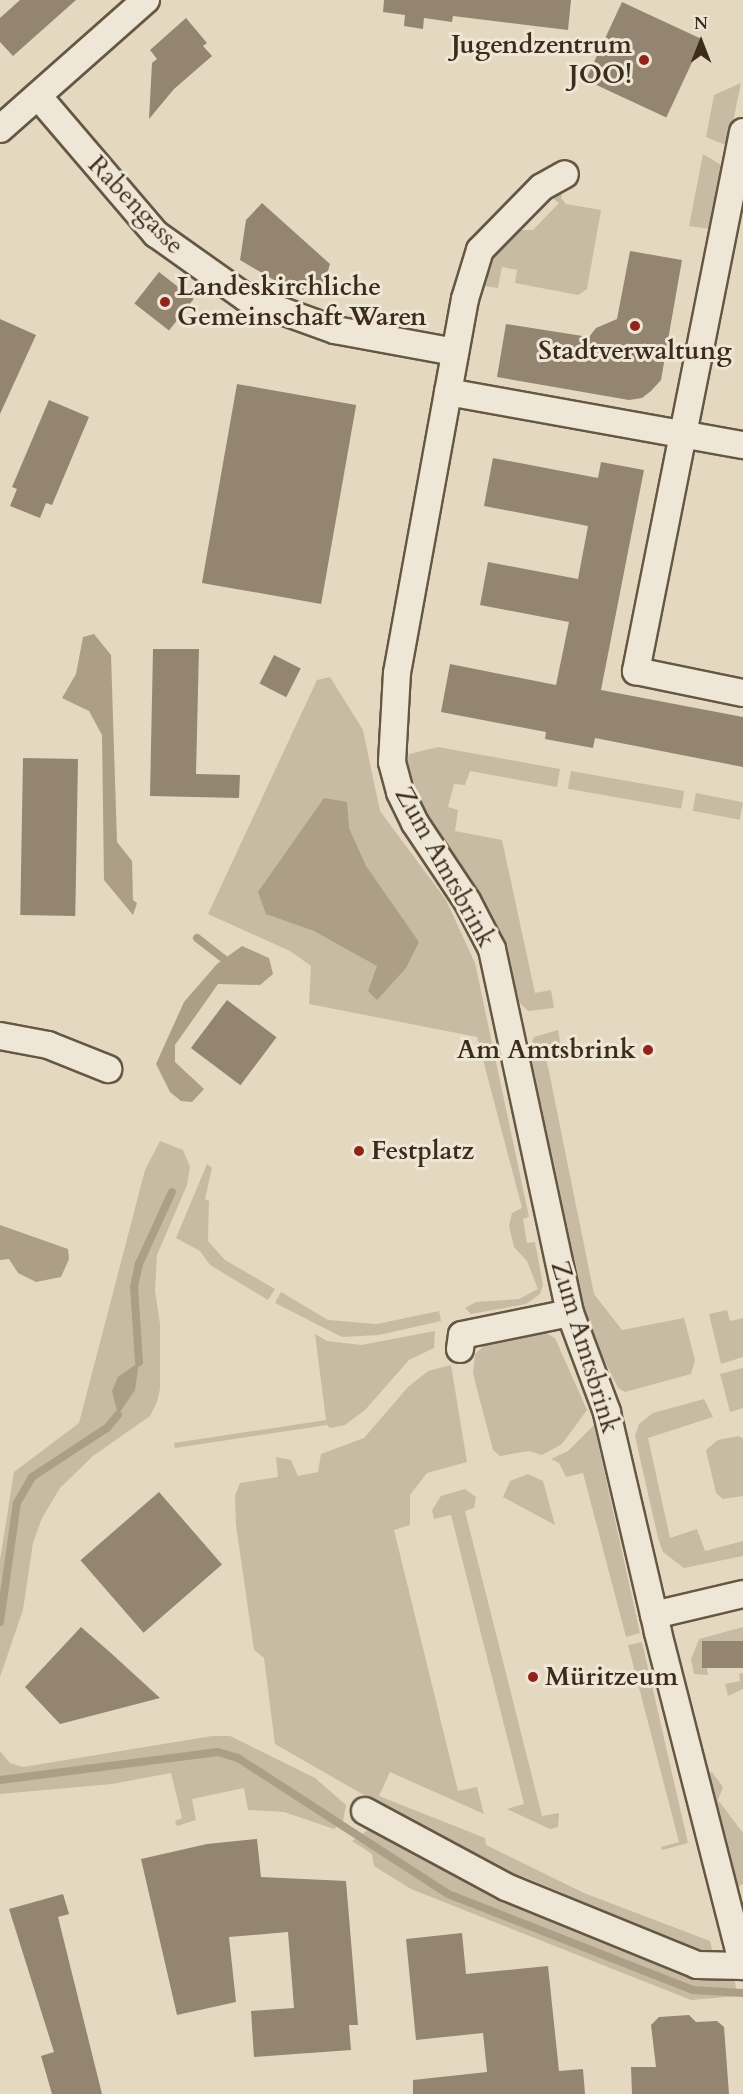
<!DOCTYPE html>
<html>
<head>
<meta charset="utf-8">
<style>
	body { margin:0 }
	#map { position:relative; width:743px; height:2094px; overflow:hidden; background:#e5d8c0; font-family:Cardo,serif }
	div>[style] { position:absolute }
	.green>* { inset:0; background:#c8bba4; transform-origin:0 0 }
	.water>* { inset:0; background:#ac9e87 }
	.stream>* { height:8px; margin:-4px; padding:0 4px; transform-origin:4px; border-radius:4px; background:#ac9e87 }
	.building>* { inset:0; background:#948570; transform-origin:0 0 }
	.roads { filter:drop-shadow(2px 0 #665743) drop-shadow(-2px 0 #665743) drop-shadow(0 2px #665743) drop-shadow(0 -2px #665743) }
	.minor>* { height:26px; margin:-13px; padding:0 13px; transform-origin:13px; border-radius:13px; background:#eee6d6 }
	.dots>* { width:16px; height:16px; translate:-50% -50%; box-sizing:border-box; border:3px solid #eee6d6; border-radius:50% }
	span { translate:-50% -50%; white-space:nowrap; text-align:center; line-height:1.15; -webkit-text-stroke:6px #eee6d6; paint-order:stroke }
	.poi-label { font-size:26px; color:#3c2c19; font-weight:700 }
	.right { translate:-100% -50%; text-align:right }
	.left { translate:0 -50%; text-align:left }
	.street-label { font-size:26px; color:#3c2c19 }
	.north { position:absolute; left:671px; top:12px; width:60px; height:60px; -webkit-text-stroke:4px #eee6d6; paint-order:stroke; rotate:0deg; font-size:16px; font-weight:700; line-height:24px; text-align:center; color:#3c2c19 }
	.north::after { content:''; display:block; margin:auto; width:21px; height:27px; background:#3c2c19; clip-path:polygon(50% 0,100% 100%,50% 72%,0 100%) }
</style>
</head>
<body>
<div id="map">
	<div class="green">
		<i style="clip-path:polygon(741px 83px,728px 146px,706px 137px,714px 95px)"></i>
		<i style="clip-path:polygon(703px 154px,723px 166px,718px 228px,710px 226px,710px 229px,689px 226px)"></i>
		<i style="clip-path:polygon(564px 184px,561px 198px,566px 204px,601px 210px,587px 289px,578px 295px,515px 283px,517px 270px,502px 267px,498px 288px,477px 285px,481px 269px,517px 230px,533px 230px,559px 203px,550px 196px)"></i>
		<i style="clip-path:polygon(330px 677px,363px 730px,380px 811px,446px 900px,475px 963px,529px 1217px,523px 1219px,527px 1243px,535px 1242px,543px 1285px,540px 1294px,526px 1304px,471px 1314px,465px 1308px,476px 1302px,519px 1299px,538px 1289px,527px 1261px,514px 1247px,509px 1226px,512px 1213px,522px 1208px,477px 1037px,309px 1004px,311px 966px,290px 951px,208px 914px,317px 680px)"></i>
		<i style="clip-path:polygon(438px 747px,560px 769px,557px 787px,470px 771px,465px 785px,454px 784px,448px 807px,458px 810px,455px 831px,502px 840px,535px 993px,551px 990px,554px 1008px,528px 1011px,517px 1000px,499px 934px,407px 784px,405px 771px,409px 754px)"></i>
		<i style="left:571px;top:771px;width:115px;height:18px;rotate:10deg"></i>
		<i style="left:696px;top:793px;width:48px;height:18px;rotate:11deg"></i>
		<i style="clip-path:polygon(558px 1030px,561px 1048px,545px 1052px,594px 1294px,622px 1330px,684px 1318px,695px 1360px,691px 1374px,625px 1392px,618px 1388px,585px 1320px,528px 1052px,534px 1037px)"></i>
		<i style="clip-path:polygon(160px 1141px,183px 1150px,190px 1167px,187px 1185px,157px 1255px,155px 1291px,160px 1324px,160px 1389px,157px 1402px,150px 1416px,93px 1456px,60px 1488px,42px 1518px,33px 1543px,23px 1610px,0 1677px,0 1560px,14px 1472px,79px 1423px,145px 1170px)"></i>
		<i style="clip-path:polygon(207px 1164px,212px 1168px,205px 1199px,209px 1201px,208px 1241px,225px 1260px,275px 1289px,268px 1300px,210px 1265px,200px 1251px,176px 1238px)"></i>
		<i style="clip-path:polygon(281px 1292px,328px 1320px,377px 1324px,439px 1311px,441px 1321px,379px 1335px,342px 1337px,275px 1303px)"></i>
		<i style="clip-path:polygon(727px 1310px,730px 1321px,743px 1318px,743px 1357px,721px 1364px,709px 1314px)"></i>
		<i style="clip-path:polygon(541px 1330px,555px 1338px,587px 1410px,562px 1444px,542px 1455px,529px 1451px,500px 1456px,493px 1450px,477px 1389px,473px 1373px,475px 1354px,489px 1341px)"></i>
		<i style="clip-path:polygon(435px 1331px,434px 1348px,409px 1360px,365px 1410px,345px 1425px,330px 1428px,327px 1425px,175px 1448px,174px 1443px,326px 1420px,315px 1334px,327px 1341px,361px 1345px)"></i>
		<i style="clip-path:polygon(451px 1365px,467px 1462px,427px 1473px,410px 1495px,410px 1525px,394px 1530px,458px 1791px,477px 1787px,484px 1814px,390px 1772px,379px 1796px,485px 1838px,486px 1845px,584px 1893px,710px 1941px,713px 1953px,708px 1956px,568px 1904px,563px 1893px,524px 1877px,517px 1883px,275px 1744px,264px 1658px,254px 1650px,236px 1525px,235px 1496px,240px 1483px,278px 1477px,276px 1457px,291px 1460px,298px 1476px,318px 1472px,321px 1454px,364px 1438px,408px 1387px,428px 1371px)"></i>
		<i style="clip-path:polygon(743px 1368px,743px 1408px,730px 1412px,720px 1374px)"></i>
		<i style="clip-path:polygon(704px 1399px,713px 1417px,648px 1438px,670px 1538px,697px 1529px,705px 1551px,743px 1541px,743px 1556px,684px 1568px,663px 1552px,658px 1538px,635px 1436px,639px 1424px,653px 1413px)"></i>
		<i style="clip-path:polygon(594px 1425px,640px 1633px,626px 1637px,583px 1473px,566px 1477px,559px 1463px,551px 1459px,568px 1451px)"></i>
		<i style="clip-path:polygon(738px 1436px,743px 1438px,743px 1496px,723px 1499px,716px 1493px,706px 1450px,718px 1440px)"></i>
		<i style="clip-path:polygon(528px 1474px,543px 1481px,555px 1525px,503px 1497px,510px 1481px)"></i>
		<i style="clip-path:polygon(465px 1489px,476px 1497px,474px 1508px,465px 1511px,542px 1816px,559px 1813px,558px 1827px,550px 1829px,507px 1809px,524px 1804px,451px 1515px,434px 1519px,432px 1510px,441px 1496px)"></i>
		<i style="clip-path:polygon(743px 1627px,743px 1641px,703px 1649px,708px 1675px,694px 1674px,691px 1659px,699px 1639px)"></i>
		<i style="clip-path:polygon(642px 1642px,688px 1843px,662px 1850px,661px 1847px,679px 1842px,628px 1645px)"></i>
		<i style="clip-path:polygon(743px 1673px,743px 1689px,728px 1696px,725px 1684px,740px 1681px,739px 1674px)"></i>
		<i style="clip-path:polygon(212px 1736px,230px 1736px,315px 1778px,346px 1805px,343px 1821px,334px 1829px,284px 1812px,248px 1810px,244px 1788px,192px 1799px,196px 1820px,177px 1826px,175px 1821px,182px 1818px,171px 1773px,112px 1784px,0 1794px,0 1751px,10px 1763px,23px 1767px)"></i>
		<i style="clip-path:polygon(712px 1772px,723px 1787px,718px 1800px,743px 1833px,743px 1884px,735px 1888px,708px 1773px)"></i>
		<i style="clip-path:polygon(371px 1828px,733px 1974px,738px 1996px,691px 2000px,411px 1889px,374px 1866px,372px 1854px,352px 1841px)"></i>
	</div>
	<div class="water">
		<i style="clip-path:polygon(94px 634px,111px 655px,117px 842px,132px 861px,133px 900px,137px 903px,133px 915px,104px 880px,102px 735px,89px 711px,62px 698px,76px 674px,83px 637px)"></i>
		<i style="clip-path:polygon(324px 798px,347px 802px,349px 828px,366px 866px,419px 942px,406px 968px,377px 1000px,368px 991px,377px 966px,314px 931px,266px 914px,258px 892px)"></i>
		<i style="clip-path:polygon(242px 946px,269px 958px,273px 974px,260px 985px,218px 984px,175px 1045px,175px 1062px,204px 1089px,192px 1102px,181px 1101px,170px 1092px,156px 1064px,184px 1002px,217px 964px)"></i>
		<i style="clip-path:polygon(0 1225px,68px 1249px,69px 1259px,61px 1277px,36px 1282px,18px 1273px,9px 1259px,0 1260px)"></i>
		<i style="clip-path:polygon(139px 1362px,135px 1390px,118px 1415px,112px 1391px,118px 1377px)"></i>
	</div>
	<div class="stream">
		<i style="left:197px;top:938px;width:34px;rotate:38deg"></i>
		<i style="left:139px;top:1362px;width:75px;rotate:-93.8deg"></i>
		<i style="left:134px;top:1287px;width:24px;rotate:-78deg"></i>
		<i style="left:139px;top:1264px;width:79px;rotate:-65.4deg"></i>
		<i style="left:0;top:1622px;width:120px;rotate:-81.9deg"></i>
		<i style="left:17px;top:1503px;width:30px;rotate:-60deg"></i>
		<i style="left:32px;top:1477px;width:90px;rotate:-33.2deg"></i>
		<i style="left:107px;top:1428px;width:17px;rotate:-50deg"></i>
		<i style="left:0;top:1780px;width:220px;rotate:-7.3deg"></i>
		<i style="left:218px;top:1752px;width:21px;rotate:17deg"></i>
		<i style="left:238px;top:1758px;width:250px;rotate:32.9deg"></i>
		<i style="left:448px;top:1894px;width:263px;rotate:21.4deg"></i>
		<i style="left:693px;top:1990px;width:50px;rotate:3.4deg"></i>
	</div>
	<div class="building">
		<i style="clip-path:polygon(20px 0,76px 0,13px 56px,0 42px,0 18px)"></i>
		<i style="clip-path:polygon(384px 0,571px 0,568px 30px,453px 16px,452px 22px,424px 18px,423px 29px,404px 26px,405px 15px,383px 12px)"></i>
		<i style="left:622px;top:2px;width:89px;height:86px;rotate:25deg"></i>
		<i style="clip-path:polygon(186px 18px,207px 43px,203px 46px,212px 56px,174px 89px,149px 119px,152px 63px,157px 59px,150px 50px)"></i>
		<i style="clip-path:polygon(262px 203px,330px 264px,320px 297px,279px 283px,240px 260px,246px 220px)"></i>
		<i style="clip-path:polygon(630px 251px,682px 260px,661px 380px,651px 391px,642px 398px,629px 400px,497px 377px,506px 324px,589px 337px,596px 328px,617px 319px)"></i>
		<i style="left:159px;top:272px;width:44px;height:40px;rotate:38deg"></i>
		<i style="clip-path:polygon(0 319px,36px 335px,0 414px)"></i>
		<i style="left:237px;top:384px;width:121px;height:202px;rotate:10deg"></i>
		<i style="clip-path:polygon(49px 400px,89px 417px,52px 505px,46px 503px,40px 518px,10px 506px,17px 489px,12px 487px)"></i>
		<i style="clip-path:polygon(493px 458px,598px 478px,601px 462px,644px 470px,601px 690px,743px 717px,743px 767px,595px 738px,593px 748px,545px 739px,546px 732px,441px 712px,450px 664px,556px 685px,569px 622px,480px 605px,488px 562px,578px 579px,588px 526px,484px 506px)"></i>
		<i style="clip-path:polygon(153px 649px,199px 649px,196px 774px,240px 775px,239px 798px,150px 796px)"></i>
		<i style="left:274px;top:655px;width:30px;height:32px;rotate:27deg"></i>
		<i style="left:23px;top:758px;width:55px;height:157px;rotate:1deg"></i>
		<i style="left:227px;top:1000px;width:62px;height:60px;rotate:37deg"></i>
		<i style="left:159px;top:1492px;width:96px;height:104px;rotate:49deg"></i>
		<i style="clip-path:polygon(81px 1627px,112px 1654px,160px 1698px,60px 1724px,25px 1687px)"></i>
		<i style="left:743px;top:1641px;width:27px;height:41px;rotate:90deg"></i>
		<i style="clip-path:polygon(257px 1839px,261px 1877px,346px 1881px,358px 2025px,349px 2025px,351px 2050px,254px 2057px,251px 2011px,294px 2008px,288px 1932px,229px 1937px,236px 2002px,177px 2015px,141px 1859px,207px 1844px)"></i>
		<i style="clip-path:polygon(63px 1894px,69px 1914px,58px 1917px,102px 2094px,52px 2094px,41px 2056px,54px 2052px,9px 1909px)"></i>
		<i style="clip-path:polygon(462px 1933px,466px 1974px,548px 1966px,559px 2071px,583px 2069px,585px 2094px,413px 2094px,413px 2080px,487px 2072px,483px 2033px,416px 2040px,406px 1939px)"></i>
		<i style="clip-path:polygon(689px 2015px,696px 2022px,717px 2021px,724px 2027px,729px 2094px,632px 2094px,631px 2067px,656px 2067px,651px 2025px,659px 2017px)"></i>
	</div>
	<div class="roads">
		<div class="minor">
			<i style="left:38px;top:96px;width:182px;rotate:49.5deg"></i>
			<i style="left:156px;top:234px;width:110px;rotate:35.4deg"></i>
			<i style="left:246px;top:298px;width:95px;rotate:19.8deg"></i>
			<i style="left:335px;top:330px;width:122px;rotate:10.4deg"></i>
			<i style="left:0;top:129px;width:195px;rotate:-41.5deg"></i>
			<i style="left:743px;top:132px;width:550px;rotate:101.23deg"></i>
			<i style="left:636px;top:671px;width:109px;rotate:11.6deg"></i>
			<i style="left:448px;top:392px;width:300px;rotate:10.2deg"></i>
			<i style="left:0;top:1036px;width:49px;rotate:10.6deg"></i>
			<i style="left:48px;top:1045px;width:65px;rotate:21.8deg"></i>
			<i style="left:460px;top:1349px;width:14px;rotate:-82deg"></i>
			<i style="left:462px;top:1335px;width:110px;rotate:-11.5deg"></i>
			<i style="left:654px;top:1615px;width:91px;rotate:-13.3deg"></i>
			<i style="left:365px;top:1811px;width:160px;rotate:28.3deg"></i>
			<i style="left:506px;top:1887px;width:206px;rotate:22.2deg"></i>
			<i style="left:697px;top:1965px;width:46px;rotate:1.2deg"></i>
			<i style="left:743px;top:1966px;width:345px;rotate:-104.3deg"></i>
			<i style="left:658px;top:1632px;width:226px;rotate:-103.1deg"></i>
			<i style="left:607px;top:1412px;width:106px;rotate:-110.5deg"></i>
			<i style="left:570px;top:1313px;width:372px;rotate:-102.1deg"></i>
			<i style="left:492px;top:949px;width:54px;rotate:-117.5deg"></i>
			<i style="left:467px;top:901px;width:94px;rotate:-123.7deg"></i>
			<i style="left:415px;top:823px;width:34px;rotate:-116deg"></i>
			<i style="left:400px;top:792px;width:31px;rotate:-105deg"></i>
			<i style="left:392px;top:762px;width:89px;rotate:-86.8deg"></i>
			<i style="left:397px;top:673px;width:380px;rotate:-79.7deg"></i>
			<i style="left:465px;top:299px;width:51px;rotate:-73deg"></i>
			<i style="left:480px;top:250px;width:88px;rotate:-45.5deg"></i>
			<i style="left:542px;top:187px;width:26px;rotate:-29deg"></i>
		</div>
	</div>
	<div class="dots">
		<i style="left:644px;top:60px;background:#8f2418"></i>
		<i style="left:165px;top:302px;background:#8f2418"></i>
		<i style="left:635px;top:326px;background:#8f2418"></i>
		<i style="left:648px;top:1050px;background:#8f2418"></i>
		<i style="left:359px;top:1151px;background:#8f2418"></i>
		<i style="left:533px;top:1677px;background:#8f2418"></i>
	</div>
	<div class="poi-label">
		<span class="right" style="left:632px;top:60px">Jugendzentrum<br>JOO!</span>
		<span class="left" style="left:177px;top:302px">Landeskirchliche<br>Gemeinschaft Waren</span>
		<span style="left:635px;top:351px">Stadtverwaltung</span>
		<span class="right" style="left:636px;top:1050px">Am Amtsbrink</span>
		<span class="left" style="left:371px;top:1151px">Festplatz</span>
		<span class="left" style="left:545px;top:1677px">Müritzeum</span>
	</div>
	<div class="street-label">
		<span style="left:136px;top:205px;rotate:46deg">Rabengasse</span>
		<span style="left:445px;top:867px;rotate:61deg">Zum Amtsbrink</span>
		<span style="left:585px;top:1347px;rotate:73deg">Zum Amtsbrink</span>
	</div>
	<div class="north">N</div>
</div>
</body>
</html>
